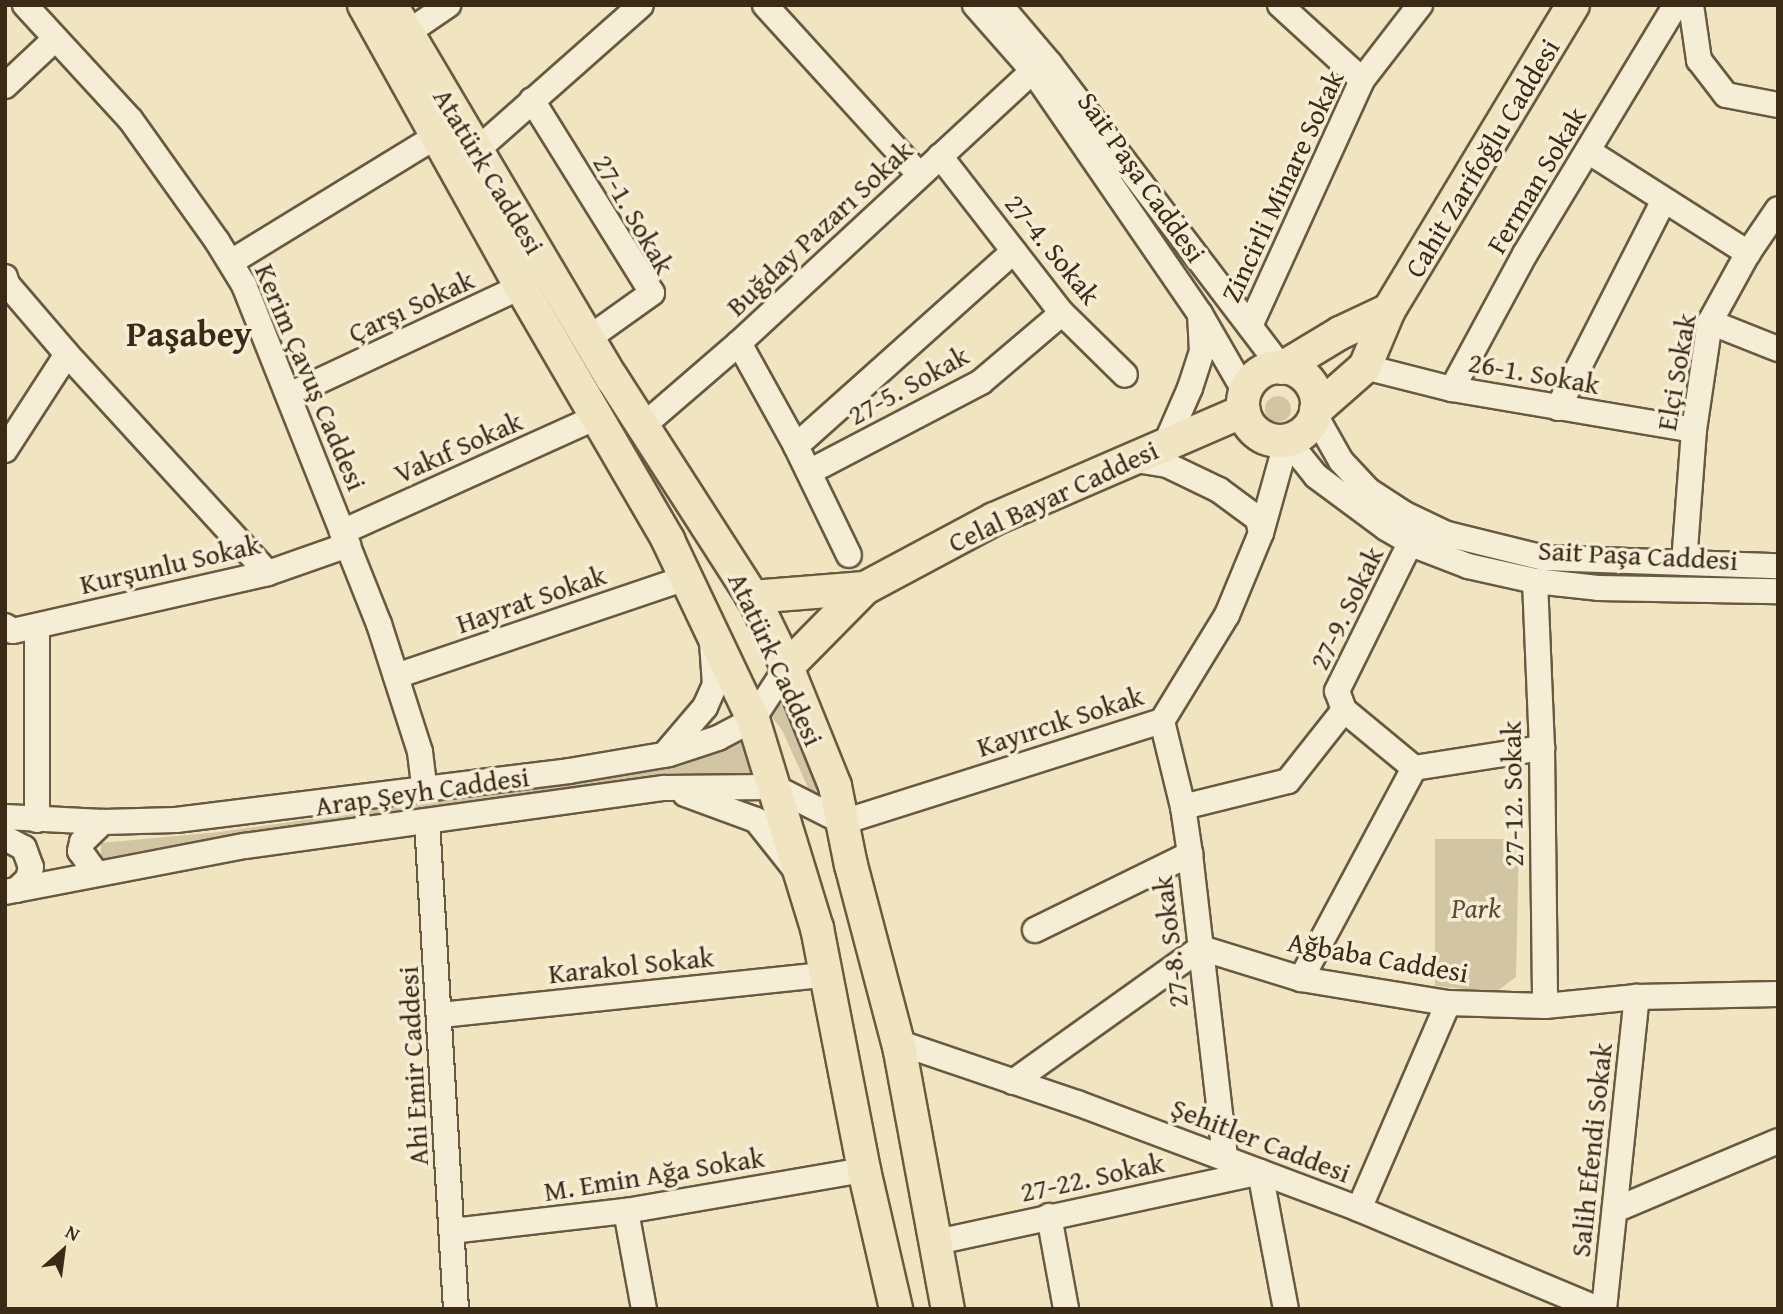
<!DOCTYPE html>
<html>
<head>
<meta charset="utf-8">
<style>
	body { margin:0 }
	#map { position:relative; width:1783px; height:1314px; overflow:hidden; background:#f1e4c1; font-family:"Gentium Book Plus",serif }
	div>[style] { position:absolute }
	.green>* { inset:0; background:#d2c5a4 }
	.round { border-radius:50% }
	.roads { filter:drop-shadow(2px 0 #685941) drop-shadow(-2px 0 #685941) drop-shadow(0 2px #685941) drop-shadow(0 -2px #685941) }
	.minor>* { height:24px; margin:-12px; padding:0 12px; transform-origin:12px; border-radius:12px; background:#f6edd7 }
	.major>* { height:32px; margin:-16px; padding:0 16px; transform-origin:16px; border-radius:16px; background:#f1e4c1 }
	.major>.ring { margin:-16px; padding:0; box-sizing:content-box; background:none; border:32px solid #f1e4c1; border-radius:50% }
	span { translate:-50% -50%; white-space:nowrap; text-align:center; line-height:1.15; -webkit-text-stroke:7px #f6edd7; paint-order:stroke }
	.street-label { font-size:28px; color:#3b2b16 }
	.park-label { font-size:28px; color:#594a32; font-style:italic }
	.district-label { font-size:35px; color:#3b2b16; font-weight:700 }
	.frame { position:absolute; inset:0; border:7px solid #3b2b16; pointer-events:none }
	.north { position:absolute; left:28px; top:1216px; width:70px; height:70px; -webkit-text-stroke:5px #f6edd7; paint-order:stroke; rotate:28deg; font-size:19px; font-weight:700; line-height:28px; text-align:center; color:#3b2b16 }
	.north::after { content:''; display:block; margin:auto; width:24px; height:32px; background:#3b2b16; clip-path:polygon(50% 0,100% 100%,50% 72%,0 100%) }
</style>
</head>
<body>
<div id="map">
	<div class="green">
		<i class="round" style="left:1265px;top:396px;width:26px;height:26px"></i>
		<i style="clip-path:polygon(778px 703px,787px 706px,823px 790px,820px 792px,809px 790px,782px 730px,772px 717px,771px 708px)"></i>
		<i style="clip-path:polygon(745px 740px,763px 779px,675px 778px,324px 821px,101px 860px,101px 843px,220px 832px,606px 777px,690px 758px)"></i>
		<i style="clip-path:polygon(1435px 839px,1519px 839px,1516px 977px,1496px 992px,1435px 986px)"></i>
	</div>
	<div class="roads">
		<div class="minor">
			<i style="left:25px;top:5px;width:155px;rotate:47.4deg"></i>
			<i style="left:130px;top:119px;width:150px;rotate:54.5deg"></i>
			<i style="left:217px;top:241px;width:52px;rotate:58.5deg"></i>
			<i style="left:244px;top:285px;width:365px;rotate:68.3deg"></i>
			<i style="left:379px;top:624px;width:134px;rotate:72.2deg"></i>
			<i style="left:420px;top:752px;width:35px;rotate:83deg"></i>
			<i style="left:765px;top:5px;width:229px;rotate:47.7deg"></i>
			<i style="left:975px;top:5px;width:88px;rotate:48.7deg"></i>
			<i style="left:1033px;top:71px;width:295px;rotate:55.5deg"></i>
			<i style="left:1200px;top:314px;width:90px;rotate:60deg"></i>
			<i style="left:1000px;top:5px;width:77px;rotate:49.7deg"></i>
			<i style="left:1050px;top:64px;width:382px;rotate:52.7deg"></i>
			<i style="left:1280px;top:5px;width:111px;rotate:42.4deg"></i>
			<i style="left:1691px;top:5px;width:56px;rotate:81.7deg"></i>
			<i style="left:1699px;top:60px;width:44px;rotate:52.4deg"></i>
			<i style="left:1726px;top:95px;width:53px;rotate:10.9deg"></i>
			<i style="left:407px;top:33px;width:50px;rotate:-34.3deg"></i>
			<i style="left:5px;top:86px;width:69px;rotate:-43.2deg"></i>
			<i style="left:532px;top:100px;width:227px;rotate:58.1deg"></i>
			<i style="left:652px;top:293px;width:77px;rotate:144.5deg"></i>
			<i style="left:476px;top:151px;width:220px;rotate:-41.5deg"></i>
			<i style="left:1588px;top:151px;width:190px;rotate:32.5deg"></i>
			<i style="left:940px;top:156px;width:199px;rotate:52.2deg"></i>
			<i style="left:1062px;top:313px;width:88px;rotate:44.5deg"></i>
			<i style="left:231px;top:262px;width:243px;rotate:-31.5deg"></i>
			<i style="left:5px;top:277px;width:7px;rotate:74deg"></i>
			<i style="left:7px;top:284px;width:92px;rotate:49.4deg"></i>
			<i style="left:67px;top:354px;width:297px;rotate:47.5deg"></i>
			<i style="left:1710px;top:322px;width:73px;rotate:21.7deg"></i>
			<i style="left:1250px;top:326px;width:270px;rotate:-65.5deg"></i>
			<i style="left:1362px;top:80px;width:95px;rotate:-52.3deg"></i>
			<i style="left:739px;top:343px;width:118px;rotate:61deg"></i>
			<i style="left:796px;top:446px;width:121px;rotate:64.1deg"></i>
			<i style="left:1365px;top:367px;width:90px;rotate:14.2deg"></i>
			<i style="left:1452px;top:389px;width:245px;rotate:9.6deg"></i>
			<i style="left:1452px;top:389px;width:153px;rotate:-61.6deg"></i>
			<i style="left:1525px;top:254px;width:291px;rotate:-58.8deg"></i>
			<i style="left:289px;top:395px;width:256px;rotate:-25deg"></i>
			<i style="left:1558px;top:408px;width:233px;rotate:-63deg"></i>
			<i style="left:1315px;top:415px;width:53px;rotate:60.5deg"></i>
			<i style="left:1341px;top:461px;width:40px;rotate:47deg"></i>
			<i style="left:1368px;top:490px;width:44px;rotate:33deg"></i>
			<i style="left:1405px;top:514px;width:47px;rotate:25.5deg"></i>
			<i style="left:1447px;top:534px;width:100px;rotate:13.9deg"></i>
			<i style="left:1544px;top:558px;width:234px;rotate:2deg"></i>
			<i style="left:644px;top:425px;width:125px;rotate:-40.8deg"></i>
			<i style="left:739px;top:343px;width:401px;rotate:-42.8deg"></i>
			<i style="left:1287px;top:440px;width:46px;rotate:51.1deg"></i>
			<i style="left:1316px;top:476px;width:87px;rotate:36.6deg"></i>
			<i style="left:1386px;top:528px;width:38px;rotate:30deg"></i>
			<i style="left:1419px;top:547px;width:53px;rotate:21.2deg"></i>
			<i style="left:1468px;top:566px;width:69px;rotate:12.6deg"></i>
			<i style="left:1535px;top:581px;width:63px;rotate:6.3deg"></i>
			<i style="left:1598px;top:588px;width:180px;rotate:1deg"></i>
			<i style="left:1166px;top:443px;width:60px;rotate:-66.4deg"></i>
			<i style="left:1190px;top:388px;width:38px;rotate:-72deg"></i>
			<i style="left:1202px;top:352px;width:34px;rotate:-93deg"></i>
			<i style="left:796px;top:446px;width:292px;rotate:-41.8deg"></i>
			<i style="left:5px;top:450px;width:114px;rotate:-57.1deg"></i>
			<i style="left:1130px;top:459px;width:37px;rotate:9deg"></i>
			<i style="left:1167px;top:465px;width:58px;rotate:25.7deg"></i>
			<i style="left:1219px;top:490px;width:49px;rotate:36.6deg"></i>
			<i style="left:1258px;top:519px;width:14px;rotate:78deg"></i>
			<i style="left:809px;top:472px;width:194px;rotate:-27.6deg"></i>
			<i style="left:981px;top:382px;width:106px;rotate:-40.4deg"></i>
			<i style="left:342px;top:532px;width:280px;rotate:-24.3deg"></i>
			<i style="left:1684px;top:563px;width:133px;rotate:-85.7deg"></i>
			<i style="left:1694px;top:430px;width:109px;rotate:-81.6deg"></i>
			<i style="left:1710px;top:322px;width:79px;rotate:-61.2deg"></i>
			<i style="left:1748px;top:253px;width:53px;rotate:-55.7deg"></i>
			<i style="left:1535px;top:581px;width:167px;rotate:87.6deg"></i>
			<i style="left:1542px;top:748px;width:258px;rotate:89.3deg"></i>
			<i style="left:5px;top:626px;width:9px;rotate:32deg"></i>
			<i style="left:13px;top:631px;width:262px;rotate:-12.8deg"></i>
			<i style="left:268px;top:573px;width:85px;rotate:-19.3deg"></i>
			<i style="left:37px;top:626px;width:194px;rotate:90deg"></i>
			<i style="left:396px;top:676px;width:306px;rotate:-18.7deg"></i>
			<i style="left:1344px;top:710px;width:91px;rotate:39.6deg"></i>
			<i style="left:1414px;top:768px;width:130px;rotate:-8.9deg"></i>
			<i style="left:1162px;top:721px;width:89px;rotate:76.3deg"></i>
			<i style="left:1183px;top:807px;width:48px;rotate:81.5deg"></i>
			<i style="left:1190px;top:854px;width:306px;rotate:83.4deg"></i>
			<i style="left:664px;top:755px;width:63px;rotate:-49.5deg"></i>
			<i style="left:705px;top:707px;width:24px;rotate:-66deg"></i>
			<i style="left:715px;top:685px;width:43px;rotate:-94deg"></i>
			<i style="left:685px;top:794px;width:76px;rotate:20.1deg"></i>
			<i style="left:756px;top:820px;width:63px;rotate:51.5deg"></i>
			<i style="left:1183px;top:807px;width:108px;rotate:-13.9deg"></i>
			<i style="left:1288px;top:781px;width:90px;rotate:-51.7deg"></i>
			<i style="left:1344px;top:710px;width:20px;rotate:-110deg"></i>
			<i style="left:1337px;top:691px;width:165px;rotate:-63.7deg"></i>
			<i style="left:5px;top:817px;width:98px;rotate:2.9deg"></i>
			<i style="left:103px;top:822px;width:73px;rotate:-1.6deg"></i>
			<i style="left:176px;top:820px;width:396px;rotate:-7.1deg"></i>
			<i style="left:569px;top:771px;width:101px;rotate:-9.6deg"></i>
			<i style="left:669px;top:754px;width:52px;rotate:-18.1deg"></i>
			<i style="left:718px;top:738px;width:40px;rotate:-28deg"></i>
			<i style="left:753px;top:719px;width:62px;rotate:-56.8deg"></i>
			<i style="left:427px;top:821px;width:489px;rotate:86.6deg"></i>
			<i style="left:5px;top:838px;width:21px;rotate:28deg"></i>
			<i style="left:24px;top:848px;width:20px;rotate:70deg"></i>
			<i style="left:31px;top:867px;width:12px;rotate:104deg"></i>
			<i style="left:28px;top:879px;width:16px;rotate:137deg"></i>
			<i style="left:96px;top:873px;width:27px;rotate:-126deg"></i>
			<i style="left:80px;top:851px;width:9px;rotate:-77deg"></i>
			<i style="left:82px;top:842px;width:29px;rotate:-44deg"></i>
			<i style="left:5px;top:892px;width:244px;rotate:-10.9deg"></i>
			<i style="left:245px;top:846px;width:423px;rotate:-7.9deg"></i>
			<i style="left:664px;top:788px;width:110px;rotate:-0.5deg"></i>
			<i style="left:774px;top:787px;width:77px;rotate:26.9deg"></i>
			<i style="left:843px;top:822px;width:335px;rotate:-17.6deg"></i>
			<i style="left:1162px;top:721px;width:124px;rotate:-58.5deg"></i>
			<i style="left:1227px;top:615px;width:89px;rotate:-67.5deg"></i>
			<i style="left:1261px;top:533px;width:97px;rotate:-74.4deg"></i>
			<i style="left:1035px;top:930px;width:173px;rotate:-26.1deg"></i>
			<i style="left:1301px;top:979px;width:239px;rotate:-61.8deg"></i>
			<i style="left:441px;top:1015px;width:389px;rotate:-6deg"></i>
			<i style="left:897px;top:1042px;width:190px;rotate:18.7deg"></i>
			<i style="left:1077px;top:1103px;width:301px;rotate:20.6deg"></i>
			<i style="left:1359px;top:1209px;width:259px;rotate:22.7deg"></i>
			<i style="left:1013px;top:1082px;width:231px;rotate:-35.5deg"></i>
			<i style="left:1201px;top:948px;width:105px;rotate:17.2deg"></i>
			<i style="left:1301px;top:979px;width:149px;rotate:9.3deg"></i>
			<i style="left:1448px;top:1003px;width:97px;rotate:1.8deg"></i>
			<i style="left:1545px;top:1006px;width:92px;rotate:-5.6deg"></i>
			<i style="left:1637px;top:997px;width:141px;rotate:-1.2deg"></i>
			<i style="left:1359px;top:1209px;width:224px;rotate:-66.6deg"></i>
			<i style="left:1615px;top:1210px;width:177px;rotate:-22.9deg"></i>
			<i style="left:626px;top:1211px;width:100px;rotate:79.6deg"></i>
			<i style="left:1049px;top:1216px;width:95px;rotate:79.6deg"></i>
			<i style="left:452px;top:1231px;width:175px;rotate:-6.6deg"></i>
			<i style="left:626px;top:1211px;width:242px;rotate:-9.8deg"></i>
			<i style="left:937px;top:1242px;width:330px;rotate:-12.2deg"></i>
			<i style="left:1260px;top:1172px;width:139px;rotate:79.3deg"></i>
			<i style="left:1604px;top:1309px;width:314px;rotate:-84deg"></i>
		</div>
		<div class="major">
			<i style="left:364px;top:5px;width:323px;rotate:60.9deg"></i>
			<i style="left:521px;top:287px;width:293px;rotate:59.8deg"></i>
			<i style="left:668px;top:540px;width:198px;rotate:64.6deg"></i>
			<i style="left:753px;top:719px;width:219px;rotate:73deg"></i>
			<i style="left:817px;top:928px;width:247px;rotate:79deg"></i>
			<i style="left:864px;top:1170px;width:143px;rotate:77deg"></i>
			<i style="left:391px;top:5px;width:434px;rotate:59.4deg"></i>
			<i style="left:612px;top:378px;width:265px;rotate:57.3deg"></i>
			<i style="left:755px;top:601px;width:73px;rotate:64.1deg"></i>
			<i style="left:787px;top:667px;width:128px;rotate:68deg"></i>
			<i style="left:835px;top:786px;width:81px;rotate:78.6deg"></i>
			<i style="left:851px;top:865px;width:192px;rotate:75.2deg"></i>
			<i style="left:900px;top:1051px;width:262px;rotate:79.5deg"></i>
			<i class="ring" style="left:1243px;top:367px;width:42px;height:42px"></i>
			<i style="left:1282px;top:368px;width:68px;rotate:-31.1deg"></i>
			<i style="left:1340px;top:333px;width:54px;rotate:-25.1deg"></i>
			<i style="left:1389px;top:310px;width:356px;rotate:-58.9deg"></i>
			<i style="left:1316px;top:410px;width:65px;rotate:-41.3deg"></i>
			<i style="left:1365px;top:367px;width:62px;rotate:-67.2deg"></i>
			<i style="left:752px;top:597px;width:113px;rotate:-4.6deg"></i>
			<i style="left:787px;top:667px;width:111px;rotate:-45.4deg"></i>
			<i style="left:865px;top:588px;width:146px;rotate:-28.1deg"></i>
			<i style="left:994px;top:519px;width:272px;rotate:-23.4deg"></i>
		</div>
	</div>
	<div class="street-label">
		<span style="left:1482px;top:158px;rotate:-59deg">Cahit Zarifoğlu Caddesi</span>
		<span style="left:489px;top:171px;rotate:59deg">Atatürk Caddesi</span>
		<span style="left:1142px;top:177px;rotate:55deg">Sait Paşa Caddesi</span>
		<span style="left:1536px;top:180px;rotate:-59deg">Ferman Sokak</span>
		<span style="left:1282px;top:186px;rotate:-65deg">Zincirli Minare Sokak</span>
		<span style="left:634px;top:214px;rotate:60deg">27-1. Sokak</span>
		<span style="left:819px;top:228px;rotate:-43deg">Buğday Pazarı Sokak</span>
		<span style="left:1053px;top:249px;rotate:51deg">27-4. Sokak</span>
		<span style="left:411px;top:306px;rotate:-25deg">Çarşı Sokak</span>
		<span style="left:1676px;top:372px;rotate:-80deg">Elçi Sokak</span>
		<span style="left:1534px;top:373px;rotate:10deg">26-1. Sokak</span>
		<span style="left:311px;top:377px;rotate:67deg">Kerim Çavuş Caddesi</span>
		<span style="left:908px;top:385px;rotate:-29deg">27-5. Sokak</span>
		<span style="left:458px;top:447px;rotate:-24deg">Vakıf Sokak</span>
		<span style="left:1053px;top:496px;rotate:-25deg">Celal Bayar Caddesi</span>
		<span style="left:1638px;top:555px;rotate:3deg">Sait Paşa Caddesi</span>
		<span style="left:170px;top:564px;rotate:-13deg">Kurşunlu Sokak</span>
		<span style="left:531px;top:599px;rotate:-19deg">Hayrat Sokak</span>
		<span style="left:1346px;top:608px;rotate:-64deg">27-9. Sokak</span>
		<span style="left:776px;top:659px;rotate:65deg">Atatürk Caddesi</span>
		<span style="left:1060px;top:721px;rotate:-18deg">Kayırcık Sokak</span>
		<span style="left:422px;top:791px;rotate:-8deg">Arap Şeyh Caddesi</span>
		<span style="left:1512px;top:794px;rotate:-91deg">27-12. Sokak</span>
		<span style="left:1170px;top:942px;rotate:-97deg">27-8. Sokak</span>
		<span style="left:1378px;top:957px;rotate:10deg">Ağbaba Caddesi</span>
		<span style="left:631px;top:965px;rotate:-6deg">Karakol Sokak</span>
		<span style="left:413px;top:1066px;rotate:-93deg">Ahi Emir Caddesi</span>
		<span style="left:1261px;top:1140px;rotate:21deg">Şehitler Caddesi</span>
		<span style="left:1591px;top:1150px;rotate:-84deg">Salih Efendi Sokak</span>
		<span style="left:654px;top:1174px;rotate:-9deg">M. Emin Ağa Sokak</span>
		<span style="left:1092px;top:1177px;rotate:-12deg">27-22. Sokak</span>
	</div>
	<div class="park-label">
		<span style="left:1476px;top:908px">Park</span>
	</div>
	<div class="district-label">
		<span style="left:189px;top:334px">Paşabey</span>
	</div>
	<div class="frame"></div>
	<div class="north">N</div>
</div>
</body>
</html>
